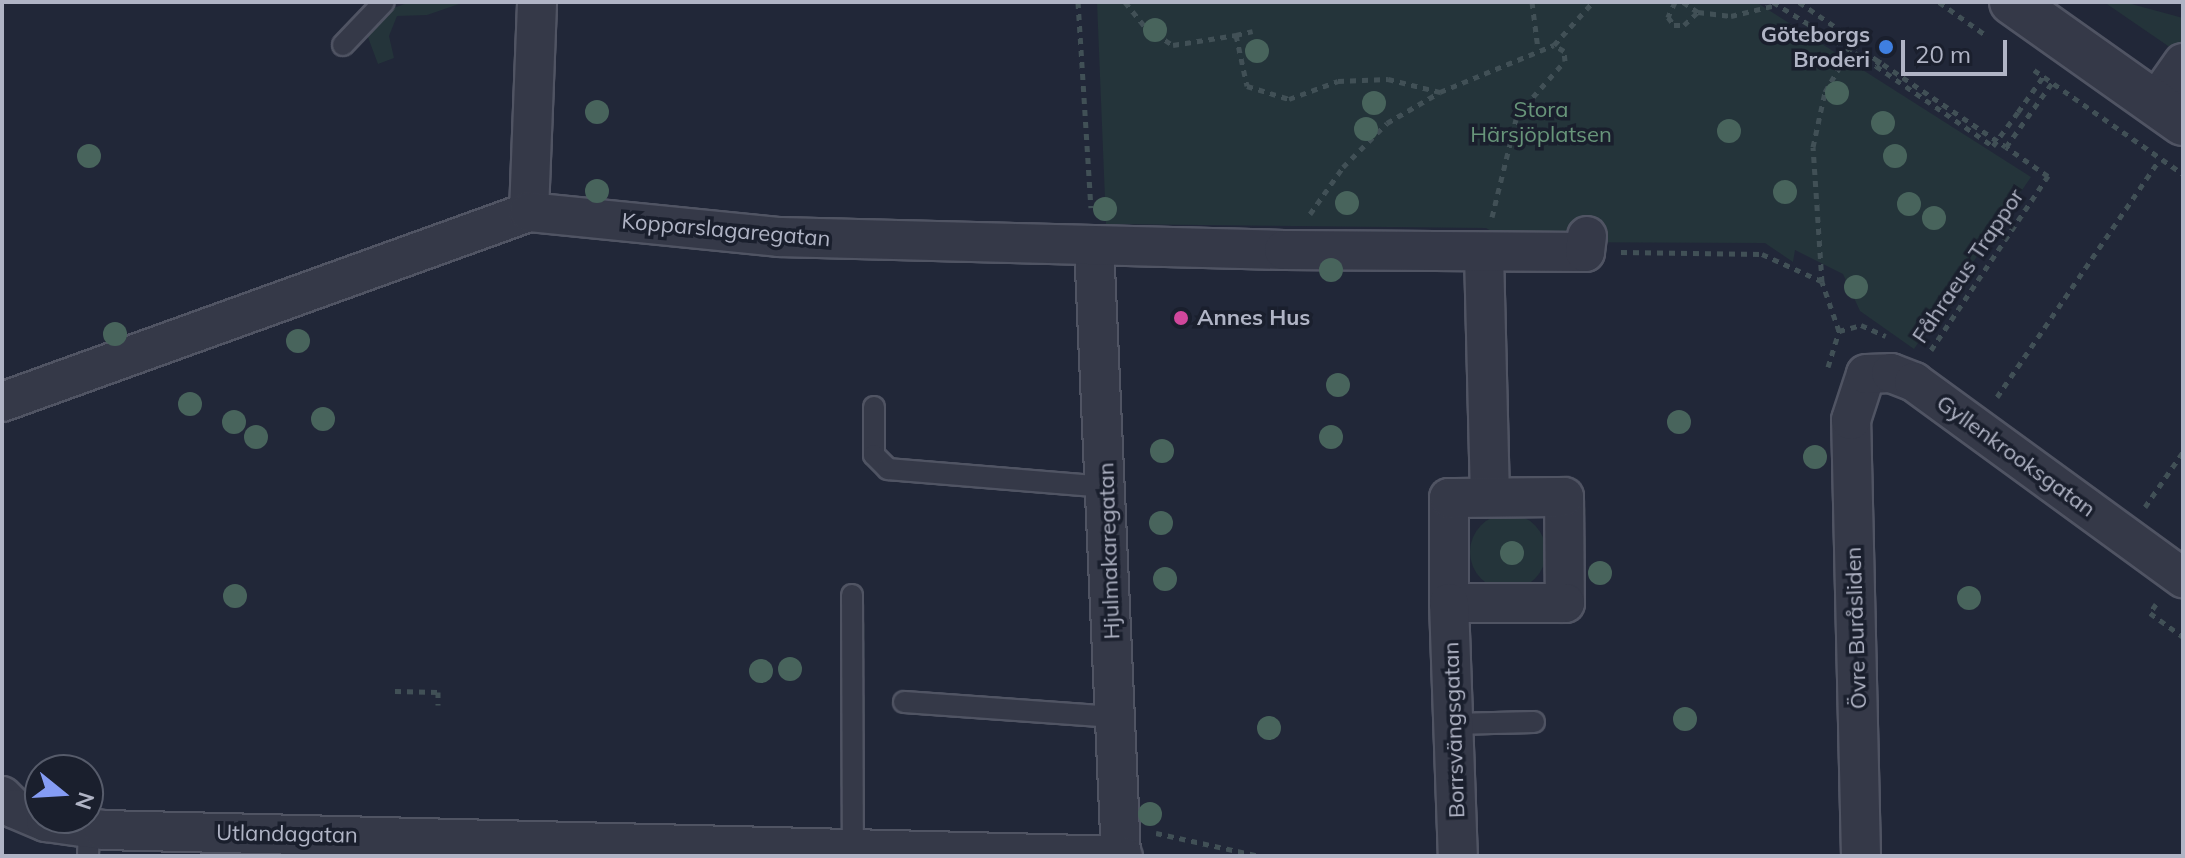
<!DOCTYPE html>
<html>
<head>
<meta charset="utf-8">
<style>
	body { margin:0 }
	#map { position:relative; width:2185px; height:858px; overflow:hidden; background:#212738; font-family:Mulish,sans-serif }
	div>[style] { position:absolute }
	.green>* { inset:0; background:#24343a }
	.round { border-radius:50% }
	.path>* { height:5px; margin-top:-2.5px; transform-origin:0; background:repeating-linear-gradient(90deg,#415056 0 6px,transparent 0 12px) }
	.roads { filter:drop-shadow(2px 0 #505463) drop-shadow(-2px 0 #505463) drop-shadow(0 2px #505463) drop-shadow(0 -2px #505463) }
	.service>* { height:20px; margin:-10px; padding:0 10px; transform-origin:10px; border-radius:10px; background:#353948 }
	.minor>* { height:38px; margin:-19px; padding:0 19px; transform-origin:19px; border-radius:19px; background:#353948 }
	.tertiary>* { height:44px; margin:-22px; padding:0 22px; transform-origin:22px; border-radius:22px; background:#353948 }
	.path-bridge>* { height:5px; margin-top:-2.5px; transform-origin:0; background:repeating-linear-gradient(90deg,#415056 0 6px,transparent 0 12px) }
	.trees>* { width:24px; height:24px; margin:-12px; border-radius:50%; background:#48645c }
	.dots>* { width:22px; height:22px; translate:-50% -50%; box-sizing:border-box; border:4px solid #1a1f2d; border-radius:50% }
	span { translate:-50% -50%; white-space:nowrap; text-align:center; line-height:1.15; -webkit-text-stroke:7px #1a1f2d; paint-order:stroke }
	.poi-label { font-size:22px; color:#b0b4c5; font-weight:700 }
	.right { translate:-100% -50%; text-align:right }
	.left { translate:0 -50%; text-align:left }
	.park-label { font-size:22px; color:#68957a }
	.street-label { font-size:22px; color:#b0b4c5 }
	.frame { position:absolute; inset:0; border:4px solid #b0b4c5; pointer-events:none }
	.north { position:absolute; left:24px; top:754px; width:80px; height:80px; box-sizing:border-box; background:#1a1f2d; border:2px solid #565b6a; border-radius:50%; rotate:108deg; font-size:22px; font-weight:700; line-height:32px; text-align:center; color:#b0b4c5 }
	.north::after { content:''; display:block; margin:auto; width:28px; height:36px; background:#859cf4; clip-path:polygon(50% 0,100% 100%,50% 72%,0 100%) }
	.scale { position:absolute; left:1901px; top:40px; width:106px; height:36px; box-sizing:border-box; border:4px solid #b0b4c5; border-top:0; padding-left:10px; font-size:24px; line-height:28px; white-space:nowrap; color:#b0b4c5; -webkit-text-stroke:6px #1a1f2d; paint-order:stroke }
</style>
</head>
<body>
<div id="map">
	<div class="green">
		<i style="clip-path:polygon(410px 2px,465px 2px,427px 15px,397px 16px,389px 36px,394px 58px,378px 64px,366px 32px,388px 10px)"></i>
		<i style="clip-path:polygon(1097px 2px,1756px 2px,2031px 177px,1914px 349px,1860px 311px,1843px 274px,1795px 250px,1793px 262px,1765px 243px,1510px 242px,1486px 228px,1106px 224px)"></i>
		<i style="clip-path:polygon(2104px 2px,2124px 2px,2183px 18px,2183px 43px,2171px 48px)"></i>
		<i class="round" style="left:1470px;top:514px;width:76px;height:76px"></i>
	</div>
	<div class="path">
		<i style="left:1078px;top:2px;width:206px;rotate:86.4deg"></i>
		<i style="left:1125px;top:2px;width:32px;rotate:51deg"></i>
		<i style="left:1145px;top:27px;width:33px;rotate:33deg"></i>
		<i style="left:1173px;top:45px;width:64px;rotate:-9deg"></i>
		<i style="left:1236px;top:35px;width:52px;rotate:77.8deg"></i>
		<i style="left:1247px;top:86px;width:44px;rotate:17.2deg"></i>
		<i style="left:1289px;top:99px;width:52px;rotate:-20.2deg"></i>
		<i style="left:1338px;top:81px;width:50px;rotate:-2.3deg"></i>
		<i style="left:1388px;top:79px;width:54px;rotate:14deg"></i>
		<i style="left:1532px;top:2px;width:47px;rotate:82.7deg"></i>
		<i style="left:1675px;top:2px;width:17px;rotate:115deg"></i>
		<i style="left:1668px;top:17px;width:10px;rotate:53deg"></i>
		<i style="left:1674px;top:25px;width:10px"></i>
		<i style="left:1684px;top:25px;width:19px;rotate:-43deg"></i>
		<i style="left:1683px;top:2px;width:18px;rotate:34deg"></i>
		<i style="left:1698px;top:12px;width:33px;rotate:7deg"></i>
		<i style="left:1731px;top:16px;width:46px;rotate:-13.7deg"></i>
		<i style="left:1773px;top:2px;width:121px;rotate:31.9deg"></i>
		<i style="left:1799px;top:2px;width:74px;rotate:34.5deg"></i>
		<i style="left:1939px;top:2px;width:59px;rotate:35.3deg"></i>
		<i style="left:1236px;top:35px;width:17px;rotate:-13deg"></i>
		<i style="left:2034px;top:70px;width:182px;rotate:34.9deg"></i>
		<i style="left:2018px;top:112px;width:43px;rotate:-54.5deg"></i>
		<i style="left:1310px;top:214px;width:57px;rotate:-54.9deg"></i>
		<i style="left:1343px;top:167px;width:62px;rotate:-45deg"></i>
		<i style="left:1387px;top:123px;width:61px;rotate:-30.3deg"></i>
		<i style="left:1440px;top:92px;width:123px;rotate:-22.4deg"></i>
		<i style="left:1492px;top:217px;width:105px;rotate:-76.2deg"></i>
		<i style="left:1517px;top:115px;width:72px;rotate:-48.4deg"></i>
		<i style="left:1565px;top:61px;width:10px;rotate:-96deg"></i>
		<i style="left:1564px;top:51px;width:12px;rotate:-149deg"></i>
		<i style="left:1554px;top:45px;width:58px;rotate:-47.8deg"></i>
		<i style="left:1621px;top:252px;width:141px;rotate:0.8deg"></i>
		<i style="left:1762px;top:254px;width:65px;rotate:24.6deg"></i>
		<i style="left:1839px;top:331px;width:52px;rotate:-109.1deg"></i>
		<i style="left:1822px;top:282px;width:135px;rotate:-93.8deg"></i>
		<i style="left:1813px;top:147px;width:56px;rotate:-77.7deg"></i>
		<i style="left:1825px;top:92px;width:56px;rotate:-59.7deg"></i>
		<i style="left:1853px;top:44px;width:184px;rotate:33.9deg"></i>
		<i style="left:1931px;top:350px;width:210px;rotate:-56.1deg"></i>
		<i style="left:2048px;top:176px;width:51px;rotate:-145.4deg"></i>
		<i style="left:2006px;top:147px;width:79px;rotate:-54.3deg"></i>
		<i style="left:1828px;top:367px;width:38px;rotate:-73deg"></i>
		<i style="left:1839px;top:331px;width:23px;rotate:-15deg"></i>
		<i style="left:1861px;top:325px;width:27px;rotate:24deg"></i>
		<i style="left:1997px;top:397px;width:287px;rotate:-55.6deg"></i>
		<i style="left:2145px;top:507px;width:67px;rotate:-55.4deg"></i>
		<i style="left:2156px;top:604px;width:11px;rotate:124deg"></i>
		<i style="left:2150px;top:613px;width:41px;rotate:36deg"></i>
		<i style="left:395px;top:691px;width:43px;rotate:1.3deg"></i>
		<i style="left:438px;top:692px;width:13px;rotate:90deg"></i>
		<i style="left:1156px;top:833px;width:107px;rotate:12.5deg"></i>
	</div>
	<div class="roads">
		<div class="service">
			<i style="left:343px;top:45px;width:59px;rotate:-46.4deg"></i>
			<i style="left:874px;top:407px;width:48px;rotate:90deg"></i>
			<i style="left:874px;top:455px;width:20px;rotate:45deg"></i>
			<i style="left:888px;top:469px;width:221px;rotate:4.7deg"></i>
			<i style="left:852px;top:595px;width:252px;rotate:89.8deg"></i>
			<i style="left:904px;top:702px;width:211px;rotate:4.1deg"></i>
			<i style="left:1453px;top:724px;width:81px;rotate:-1.4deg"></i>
			<i style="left:88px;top:856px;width:28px;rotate:-88deg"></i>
		</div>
		<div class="minor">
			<i style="left:2155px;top:103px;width:49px;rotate:-55deg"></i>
			<i style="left:529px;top:212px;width:210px;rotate:-87.8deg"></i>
			<i style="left:1094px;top:245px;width:612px;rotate:87.47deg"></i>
			<i style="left:1484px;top:253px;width:244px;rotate:88.6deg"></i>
			<i style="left:2px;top:402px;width:560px;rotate:-19.83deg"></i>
			<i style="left:529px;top:212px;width:251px;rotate:5.7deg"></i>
			<i style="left:779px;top:237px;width:505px;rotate:1.47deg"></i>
			<i style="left:1284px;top:250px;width:301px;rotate:0.4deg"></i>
			<i style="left:1585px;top:252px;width:16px;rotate:-83deg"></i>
			<i style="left:1564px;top:497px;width:106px;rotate:89.5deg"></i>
			<i style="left:1565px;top:603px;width:116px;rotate:180deg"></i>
			<i style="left:1449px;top:603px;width:105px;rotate:-90deg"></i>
			<i style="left:1449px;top:498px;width:115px;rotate:-0.5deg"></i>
			<i style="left:1449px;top:603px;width:253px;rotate:88deg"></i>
			<i style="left:2px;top:796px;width:18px;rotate:45deg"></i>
			<i style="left:15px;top:809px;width:34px;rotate:23deg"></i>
			<i style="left:46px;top:822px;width:59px;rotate:7.9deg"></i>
			<i style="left:104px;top:830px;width:1019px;rotate:1.46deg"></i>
			<i style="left:1861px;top:856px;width:436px;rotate:-91.3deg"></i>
			<i style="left:1851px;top:420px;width:48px;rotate:-71.9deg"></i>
			<i style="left:1866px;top:374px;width:25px;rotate:-2deg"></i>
			<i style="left:1891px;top:373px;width:25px;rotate:21deg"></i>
			<i style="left:1914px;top:382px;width:333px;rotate:36.1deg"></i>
		</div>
		<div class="tertiary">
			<i style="left:2012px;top:2px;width:209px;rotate:35.3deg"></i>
		</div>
	</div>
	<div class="path-bridge">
		<i style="left:1880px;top:59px;width:8px;rotate:120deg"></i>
		<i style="left:1876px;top:66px;width:142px;rotate:34.4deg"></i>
		<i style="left:1993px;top:146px;width:42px;rotate:-53.7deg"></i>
	</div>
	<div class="trees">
		<i style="left:1155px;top:30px"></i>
		<i style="left:1257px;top:51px"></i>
		<i style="left:1837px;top:93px"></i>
		<i style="left:1374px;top:103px"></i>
		<i style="left:597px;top:112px"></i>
		<i style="left:1883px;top:123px"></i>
		<i style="left:1366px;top:129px"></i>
		<i style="left:1729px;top:131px"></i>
		<i style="left:89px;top:156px"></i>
		<i style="left:1895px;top:156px"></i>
		<i style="left:597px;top:191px"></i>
		<i style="left:1785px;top:192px"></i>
		<i style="left:1347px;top:203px"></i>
		<i style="left:1909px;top:204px"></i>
		<i style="left:1105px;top:209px"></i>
		<i style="left:1934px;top:218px"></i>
		<i style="left:1331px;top:270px"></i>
		<i style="left:1856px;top:287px"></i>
		<i style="left:115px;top:334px"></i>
		<i style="left:298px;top:341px"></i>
		<i style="left:1338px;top:385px"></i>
		<i style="left:190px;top:404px"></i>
		<i style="left:323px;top:419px"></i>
		<i style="left:234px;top:422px"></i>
		<i style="left:1679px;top:422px"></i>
		<i style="left:256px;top:437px"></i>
		<i style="left:1331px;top:437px"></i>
		<i style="left:1162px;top:451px"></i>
		<i style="left:1815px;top:457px"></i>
		<i style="left:1161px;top:523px"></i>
		<i style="left:1512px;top:553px"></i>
		<i style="left:1600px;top:573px"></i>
		<i style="left:1165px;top:579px"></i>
		<i style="left:235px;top:596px"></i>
		<i style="left:1969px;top:598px"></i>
		<i style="left:790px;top:669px"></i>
		<i style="left:761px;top:671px"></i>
		<i style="left:1685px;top:719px"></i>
		<i style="left:1269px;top:728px"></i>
		<i style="left:1150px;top:814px"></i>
	</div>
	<div class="dots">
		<i style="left:1886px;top:47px;background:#3f7fe0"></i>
		<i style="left:1181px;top:318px;background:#d1479c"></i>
	</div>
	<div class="poi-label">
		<span class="right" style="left:1870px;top:47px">Göteborgs<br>Broderi</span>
		<span class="left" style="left:1197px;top:318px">Annes Hus</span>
	</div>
	<div class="park-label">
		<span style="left:1541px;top:122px">Stora<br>Härsjöplatsen</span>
	</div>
	<div class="street-label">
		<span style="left:726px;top:230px;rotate:5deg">Kopparslagaregatan</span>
		<span style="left:1968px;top:266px;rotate:-56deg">Fåhraeus Trappor</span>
		<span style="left:2016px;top:456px;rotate:36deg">Gyllenkrooksgatan</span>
		<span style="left:1109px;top:551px;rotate:-92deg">Hjulmakaregatan</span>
		<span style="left:1856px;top:628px;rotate:-92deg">Övre Buråsliden</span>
		<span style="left:1454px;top:730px;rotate:-92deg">Borrsvängsgatan</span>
		<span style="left:287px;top:834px;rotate:1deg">Utlandagatan</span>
	</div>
	<div class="frame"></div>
	<div class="north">N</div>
	<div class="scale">20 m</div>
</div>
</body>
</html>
